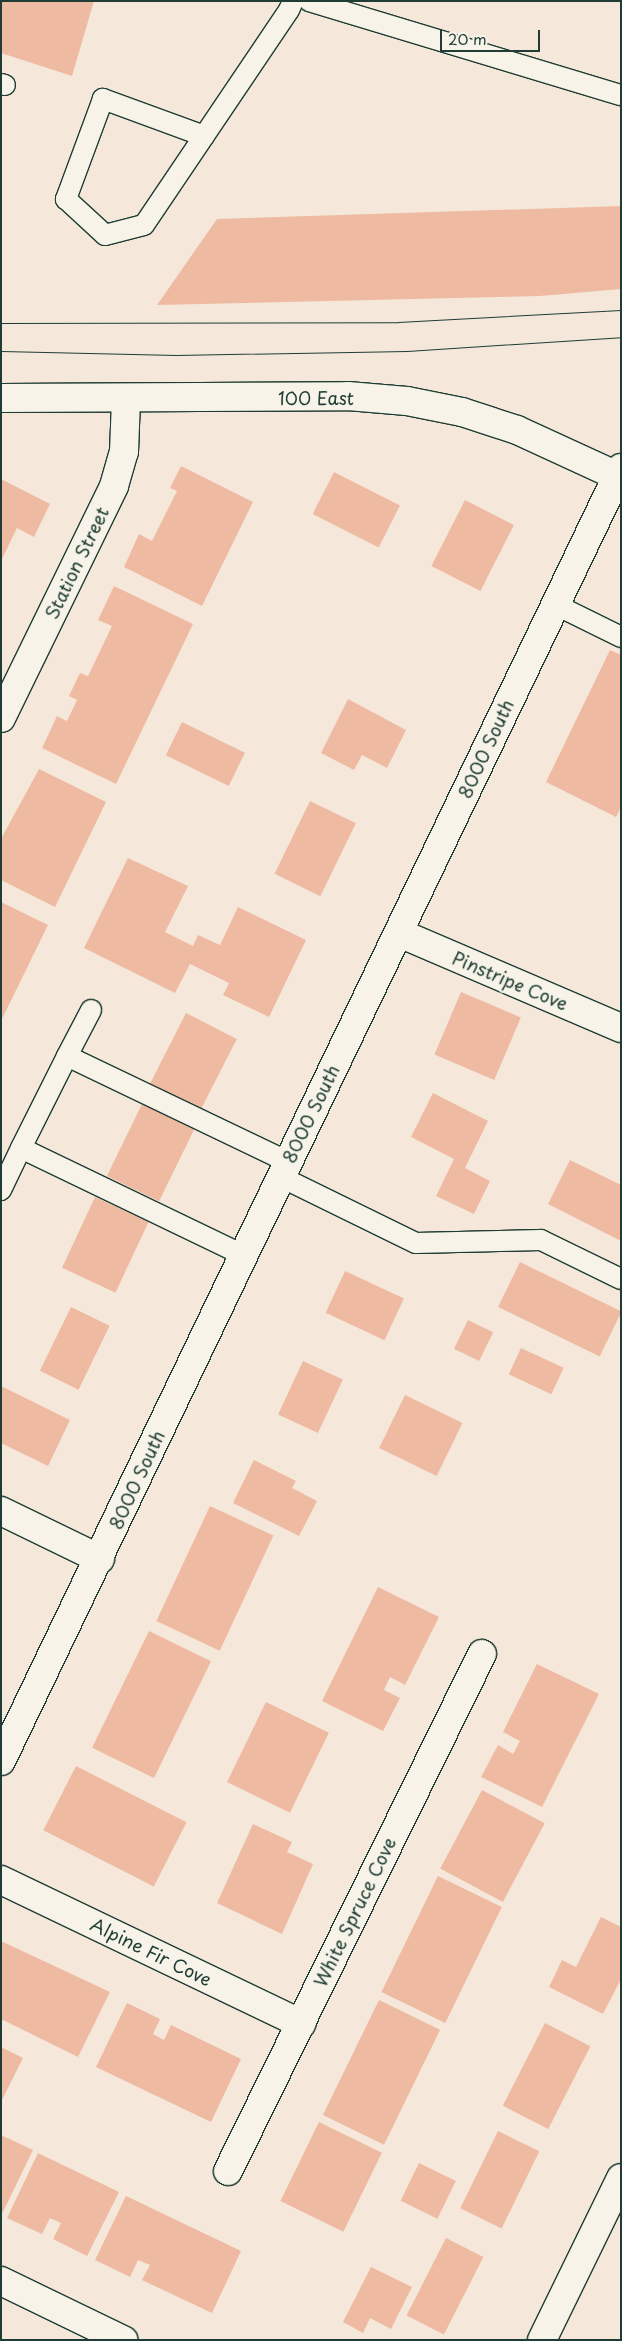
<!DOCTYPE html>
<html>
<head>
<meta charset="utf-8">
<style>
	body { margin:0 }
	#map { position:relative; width:622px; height:2341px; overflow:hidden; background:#f5e8da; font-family:"Playpen Sans",sans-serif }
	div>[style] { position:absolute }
	.building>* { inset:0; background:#efbaa2; transform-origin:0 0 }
	.roads { filter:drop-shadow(1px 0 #1f3d34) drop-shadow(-1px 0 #1f3d34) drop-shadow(0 1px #1f3d34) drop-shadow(0 -1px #1f3d34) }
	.service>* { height:20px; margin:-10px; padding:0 10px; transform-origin:10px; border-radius:10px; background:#f7f3e8 }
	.minor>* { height:28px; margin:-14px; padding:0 14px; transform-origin:14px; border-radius:14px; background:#f7f3e8 }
	.tertiary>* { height:28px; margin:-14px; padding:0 14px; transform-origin:14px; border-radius:14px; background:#f7f3e8 }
	.tram>* { height:1px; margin:-0.5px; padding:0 0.5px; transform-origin:0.5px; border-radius:0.5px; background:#1f3d34 }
	span { translate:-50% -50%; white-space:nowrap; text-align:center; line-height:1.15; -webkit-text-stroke:4.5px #f7f3e8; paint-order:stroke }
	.street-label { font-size:18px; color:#1f3d34 }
	.frame { position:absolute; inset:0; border:2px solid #1f3d34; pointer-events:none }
	.scale { position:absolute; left:440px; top:30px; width:100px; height:22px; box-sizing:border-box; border:2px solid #1f3d34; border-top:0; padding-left:6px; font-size:15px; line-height:18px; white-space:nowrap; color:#1f3d34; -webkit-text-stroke:4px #f7f3e8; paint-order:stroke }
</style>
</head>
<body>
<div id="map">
	<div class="building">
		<i style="clip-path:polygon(1px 1px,94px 1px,72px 76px,1px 53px)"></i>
		<i style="clip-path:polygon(621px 206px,621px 289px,540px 296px,157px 305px,217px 219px)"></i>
		<i style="clip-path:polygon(181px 466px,253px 502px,202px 606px,124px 567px,139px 534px,152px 541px,177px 491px,170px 488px)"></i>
		<i style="left:334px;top:472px;width:74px;height:47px;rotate:27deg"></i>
		<i style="clip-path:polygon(1px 479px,50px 504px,34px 537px,17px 528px,1px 561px)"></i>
		<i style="left:465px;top:500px;width:55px;height:74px;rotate:27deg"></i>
		<i style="clip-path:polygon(114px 586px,193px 624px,116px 784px,42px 748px,57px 716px,67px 721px,77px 700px,69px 696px,80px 673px,88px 676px,112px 626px,98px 620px)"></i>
		<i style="clip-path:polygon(610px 650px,621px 655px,621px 807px,616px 817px,546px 782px)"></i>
		<i style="clip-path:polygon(348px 699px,406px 730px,387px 768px,362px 755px,354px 770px,321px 753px)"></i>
		<i style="left:182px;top:722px;width:70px;height:37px;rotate:26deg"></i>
		<i style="clip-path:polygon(39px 769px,106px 802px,55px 907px,1px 880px,1px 839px)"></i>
		<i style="left:310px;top:801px;width:51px;height:81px;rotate:26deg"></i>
		<i style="clip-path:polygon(128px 858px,188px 886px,165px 932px,193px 946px,198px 935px,220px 945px,238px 907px,306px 940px,269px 1017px,223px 995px,229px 983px,190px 964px,175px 993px,84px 948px)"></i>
		<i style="clip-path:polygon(1px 902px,48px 925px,1px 1021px)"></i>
		<i style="left:461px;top:992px;width:65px;height:68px;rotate:23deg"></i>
		<i style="left:186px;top:1013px;width:57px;height:79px;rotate:27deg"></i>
		<i style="clip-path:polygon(433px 1093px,488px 1121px,465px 1168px,490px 1181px,474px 1214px,436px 1196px,454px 1159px,411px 1137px)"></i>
		<i style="left:142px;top:1104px;width:58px;height:80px;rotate:26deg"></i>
		<i style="clip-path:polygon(570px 1160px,621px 1185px,621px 1241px,548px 1204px)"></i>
		<i style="left:95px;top:1197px;width:59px;height:78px;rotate:25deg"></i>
		<i style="left:520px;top:1262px;width:113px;height:50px;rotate:26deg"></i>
		<i style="left:345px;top:1271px;width:65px;height:46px;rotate:25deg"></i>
		<i style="left:71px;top:1307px;width:43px;height:71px;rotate:26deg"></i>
		<i style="left:468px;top:1320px;width:28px;height:32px;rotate:26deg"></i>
		<i style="left:521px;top:1348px;width:47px;height:29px;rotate:25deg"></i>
		<i style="left:303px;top:1361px;width:44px;height:59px;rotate:25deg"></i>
		<i style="clip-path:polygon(1px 1386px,70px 1420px,48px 1466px,1px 1443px)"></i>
		<i style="left:405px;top:1395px;width:64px;height:59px;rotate:26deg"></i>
		<i style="clip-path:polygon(254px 1460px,296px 1481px,292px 1488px,317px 1501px,299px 1536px,233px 1503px)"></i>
		<i style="left:210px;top:1506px;width:70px;height:127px;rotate:25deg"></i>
		<i style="clip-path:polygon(378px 1587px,439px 1617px,405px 1685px,390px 1677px,384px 1690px,400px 1698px,383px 1731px,322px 1701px)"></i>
		<i style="left:149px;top:1631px;width:69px;height:130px;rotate:26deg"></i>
		<i style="clip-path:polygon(537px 1664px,599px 1694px,542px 1807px,481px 1777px,498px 1745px,513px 1754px,520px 1741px,503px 1732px)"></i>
		<i style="left:266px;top:1702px;width:70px;height:89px;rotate:26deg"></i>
		<i style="left:76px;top:1766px;width:124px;height:72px;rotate:27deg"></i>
		<i style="left:482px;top:1790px;width:71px;height:89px;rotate:28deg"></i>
		<i style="clip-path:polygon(253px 1824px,292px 1842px,287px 1852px,313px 1864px,282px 1934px,217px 1903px)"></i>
		<i style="left:438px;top:1876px;width:71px;height:129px;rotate:26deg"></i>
		<i style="clip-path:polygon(601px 1917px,621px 1927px,621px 1979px,603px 2014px,549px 1987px,562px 1960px,576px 1967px)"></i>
		<i style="clip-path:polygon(1px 1941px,110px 1992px,78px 2057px,1px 2019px)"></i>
		<i style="left:379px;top:2000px;width:68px;height:128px;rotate:26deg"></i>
		<i style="clip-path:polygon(127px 2003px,160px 2019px,153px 2034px,164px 2040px,171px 2025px,241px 2059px,211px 2122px,96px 2067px)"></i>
		<i style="left:545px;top:2023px;width:51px;height:93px;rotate:27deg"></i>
		<i style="clip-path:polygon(1px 2047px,23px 2058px,1px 2102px)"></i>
		<i style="left:319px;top:2122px;width:70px;height:88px;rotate:26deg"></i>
		<i style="left:498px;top:2131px;width:46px;height:86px;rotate:26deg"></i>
		<i style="clip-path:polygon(1px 2135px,33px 2150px,3px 2212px,1px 2211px)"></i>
		<i style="clip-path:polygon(38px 2153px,119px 2192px,87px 2256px,53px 2239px,61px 2223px,50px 2218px,42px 2234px,7px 2218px)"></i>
		<i style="left:419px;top:2163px;width:41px;height:42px;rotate:26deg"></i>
		<i style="clip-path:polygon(126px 2196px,241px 2251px,212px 2313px,142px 2280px,150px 2265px,138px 2260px,130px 2277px,95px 2260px)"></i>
		<i style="left:446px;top:2238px;width:42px;height:87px;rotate:27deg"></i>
		<i style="clip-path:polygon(371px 2267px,412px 2287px,391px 2329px,370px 2318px,363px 2333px,343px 2322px)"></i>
	</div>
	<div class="roads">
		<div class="service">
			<i style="left:309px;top:1px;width:326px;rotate:16.8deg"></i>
			<i style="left:1px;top:84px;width:4px;rotate:14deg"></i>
			<i style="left:204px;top:136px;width:108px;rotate:-159.9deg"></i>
			<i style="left:103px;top:99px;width:107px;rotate:110.3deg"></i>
			<i style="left:66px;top:199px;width:53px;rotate:42.7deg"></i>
			<i style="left:105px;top:235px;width:40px;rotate:-14.4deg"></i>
			<i style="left:144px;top:225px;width:259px;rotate:-56deg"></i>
			<i style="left:289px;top:10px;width:10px;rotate:-66deg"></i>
			<i style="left:554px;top:604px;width:75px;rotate:26.2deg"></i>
			<i style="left:67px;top:1056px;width:52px;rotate:-62.4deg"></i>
			<i style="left:281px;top:1177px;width:150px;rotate:26.1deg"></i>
			<i style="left:416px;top:1243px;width:125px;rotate:-1.4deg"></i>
			<i style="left:541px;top:1240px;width:89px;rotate:26deg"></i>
			<i style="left:1px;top:1190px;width:47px;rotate:-64.5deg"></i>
			<i style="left:243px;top:1255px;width:246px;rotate:-154.3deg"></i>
			<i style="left:21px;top:1148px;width:103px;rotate:-63.4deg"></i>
			<i style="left:67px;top:1056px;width:245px;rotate:25.6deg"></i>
		</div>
		<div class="minor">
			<i style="left:1px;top:398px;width:347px;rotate:-0.3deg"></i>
			<i style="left:348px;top:396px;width:59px;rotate:4.8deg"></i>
			<i style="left:407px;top:401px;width:56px;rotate:11.3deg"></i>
			<i style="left:462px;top:412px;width:58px;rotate:18.1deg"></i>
			<i style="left:517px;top:430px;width:110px;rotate:24.7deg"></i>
			<i style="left:1px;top:718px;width:258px;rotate:-64deg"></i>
			<i style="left:114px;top:486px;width:35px;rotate:-74deg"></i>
			<i style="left:124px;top:452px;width:52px;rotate:-87.8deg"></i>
			<i style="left:399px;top:933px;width:241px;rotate:23.2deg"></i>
			<i style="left:1px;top:1511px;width:110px;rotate:25.9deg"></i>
			<i style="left:1px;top:1880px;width:333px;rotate:25.6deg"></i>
			<i style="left:228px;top:2171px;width:576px;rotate:-63.84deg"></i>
			<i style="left:1px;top:2281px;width:136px;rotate:25.8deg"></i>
			<i style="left:542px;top:2340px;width:180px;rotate:-64deg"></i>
		</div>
		<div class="tertiary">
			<i style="left:1px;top:1761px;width:1434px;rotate:-64.38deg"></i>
		</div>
	</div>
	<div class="tram">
		<i style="left:1px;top:323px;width:397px;rotate:-0.1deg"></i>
		<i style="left:398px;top:322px;width:223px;rotate:-3.1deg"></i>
		<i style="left:1px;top:351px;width:175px;rotate:1.3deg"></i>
		<i style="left:176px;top:355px;width:231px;rotate:-1deg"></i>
		<i style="left:407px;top:351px;width:214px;rotate:-3.7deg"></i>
	</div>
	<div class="street-label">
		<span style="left:316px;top:398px">100 East</span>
		<span style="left:77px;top:563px;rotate:-64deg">Station Street</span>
		<span style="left:486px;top:749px;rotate:-65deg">8000 South</span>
		<span style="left:510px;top:981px;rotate:23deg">Pinstripe Cove</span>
		<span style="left:311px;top:1114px;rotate:-64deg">8000 South</span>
		<span style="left:137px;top:1480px;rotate:-65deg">8000 South</span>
		<span style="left:355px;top:1912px;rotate:-64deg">White Spruce Cove</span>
		<span style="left:151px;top:1952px;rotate:26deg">Alpine Fir Cove</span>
	</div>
	<div class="frame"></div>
	<div class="scale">20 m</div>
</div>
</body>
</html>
